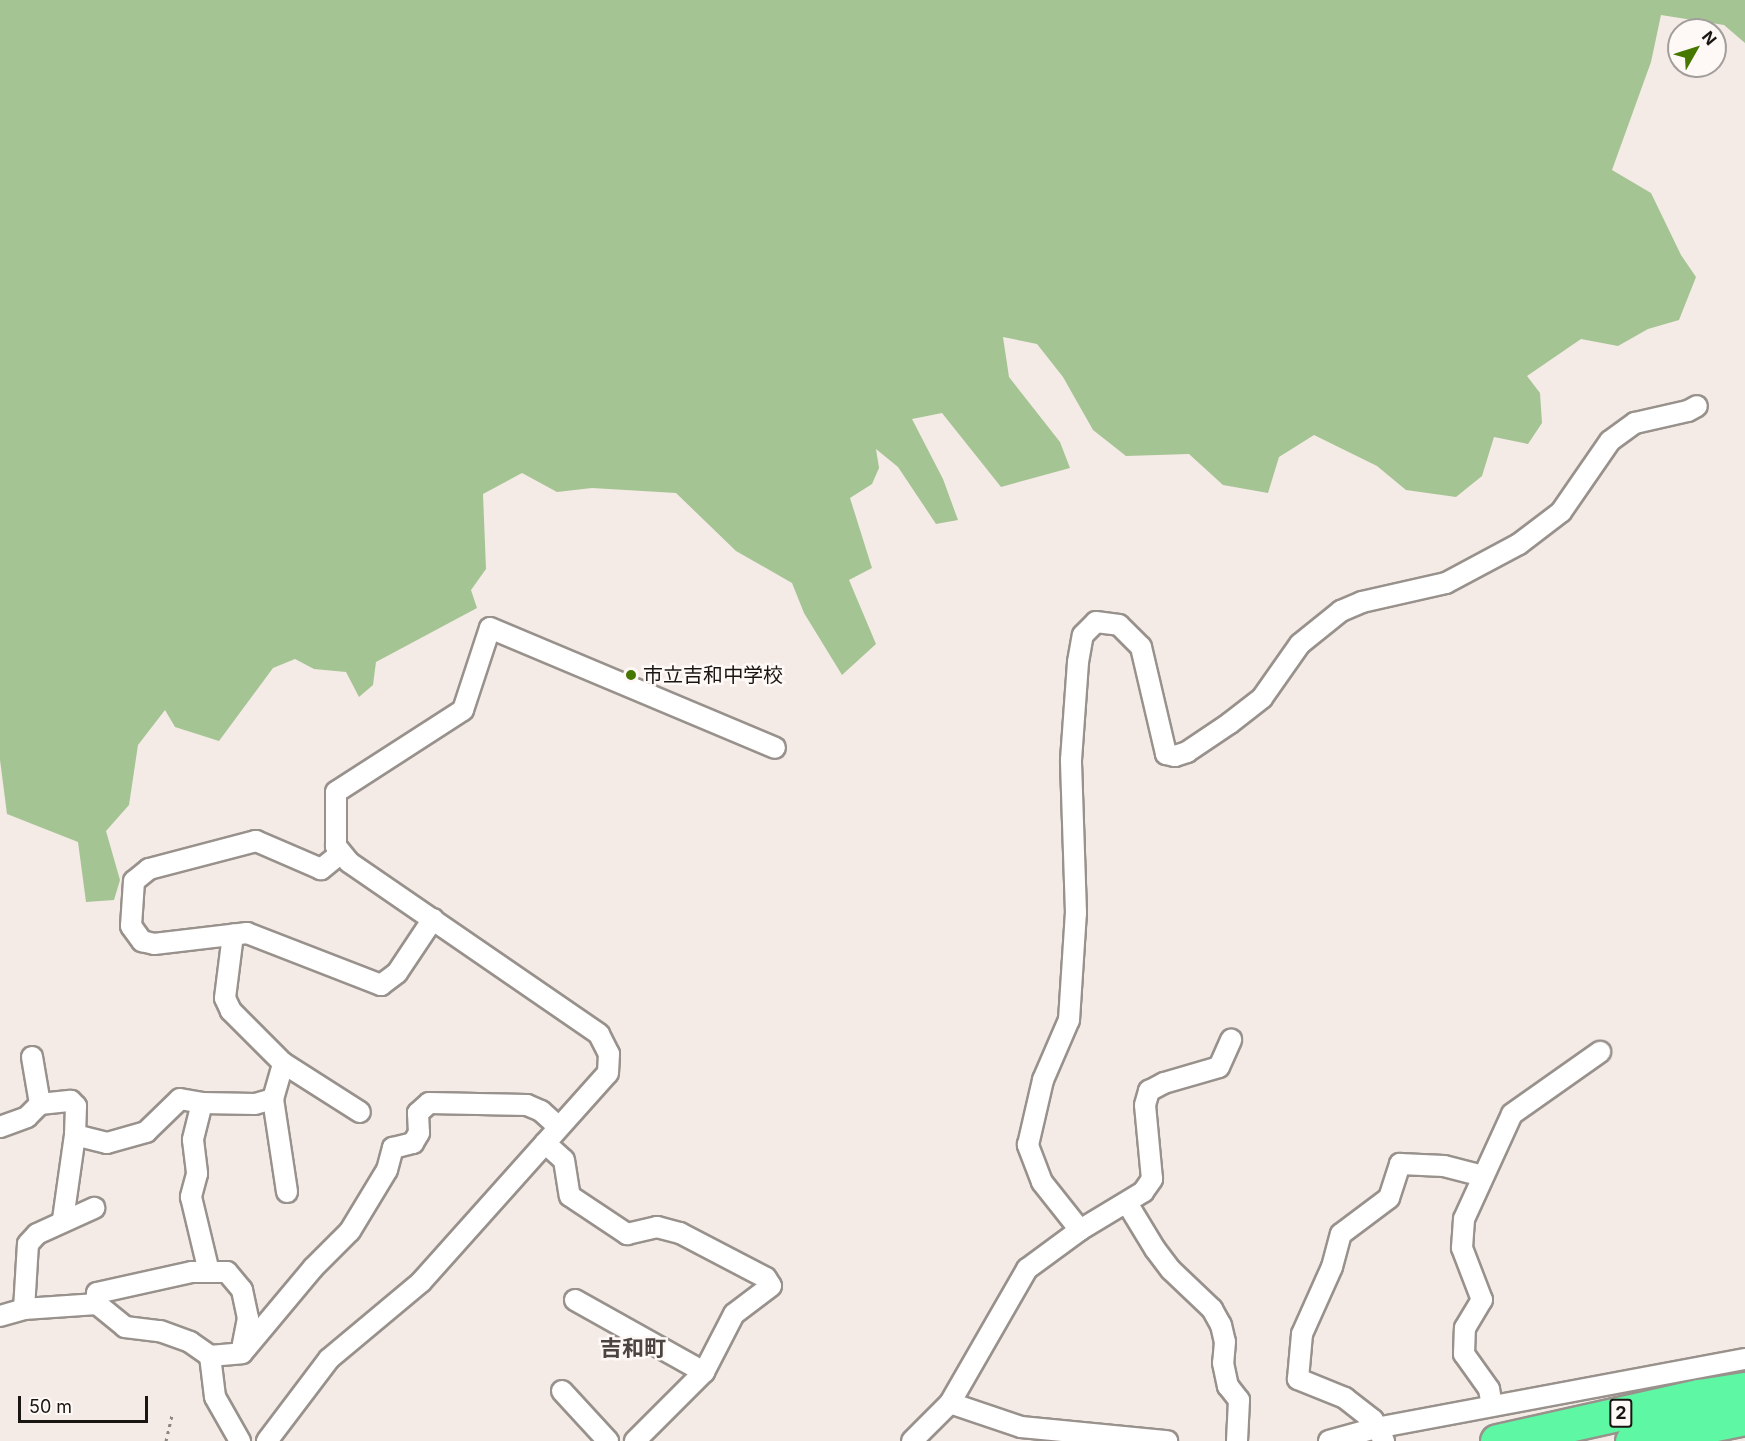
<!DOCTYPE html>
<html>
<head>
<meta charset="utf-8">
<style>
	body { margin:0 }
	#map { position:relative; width:1745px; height:1441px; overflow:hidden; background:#f4ebe6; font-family:Inter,"Noto Sans JP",sans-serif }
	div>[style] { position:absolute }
	.forest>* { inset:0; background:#a5c493 }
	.path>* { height:3px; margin-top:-1.5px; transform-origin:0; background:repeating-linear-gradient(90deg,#8c8682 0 3px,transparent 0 7.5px) }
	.roads { filter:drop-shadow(2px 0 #98918c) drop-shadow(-2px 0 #98918c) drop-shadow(0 2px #98918c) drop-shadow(0 -2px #98918c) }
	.minor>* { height:20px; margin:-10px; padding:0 10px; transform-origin:10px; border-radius:10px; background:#fff }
	.motorway>* { height:33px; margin:-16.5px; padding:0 16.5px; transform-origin:16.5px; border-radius:16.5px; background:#5ef8a4 }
	.dots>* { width:16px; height:16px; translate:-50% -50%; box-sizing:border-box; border:3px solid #fef9f6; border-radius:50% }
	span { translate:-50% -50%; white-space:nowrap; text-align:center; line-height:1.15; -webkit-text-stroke:5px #fef9f6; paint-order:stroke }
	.shield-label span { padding:2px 4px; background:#fef9f6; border:2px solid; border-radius:4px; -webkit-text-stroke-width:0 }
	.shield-label { font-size:18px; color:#181513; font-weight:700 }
	.poi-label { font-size:20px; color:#181513 }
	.left { translate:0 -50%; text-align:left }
	.quarter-label { font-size:22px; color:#4b4440; font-weight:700 }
	.north { position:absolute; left:1667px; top:18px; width:60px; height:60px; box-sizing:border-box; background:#fef9f6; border:2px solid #a29e9b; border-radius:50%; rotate:51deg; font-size:16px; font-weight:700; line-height:24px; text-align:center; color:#181513 }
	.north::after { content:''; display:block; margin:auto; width:21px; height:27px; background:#467800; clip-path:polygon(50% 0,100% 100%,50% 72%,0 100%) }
	.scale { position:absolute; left:18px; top:1396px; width:130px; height:27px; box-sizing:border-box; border:3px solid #181513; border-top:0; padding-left:8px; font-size:18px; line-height:21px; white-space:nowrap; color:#181513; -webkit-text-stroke:4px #fef9f6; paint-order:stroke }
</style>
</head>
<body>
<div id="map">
	<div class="forest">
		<i style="clip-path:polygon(0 0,1745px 0,1745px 43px,1724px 25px,1661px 15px,1651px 62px,1612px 170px,1651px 193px,1681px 255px,1696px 277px,1679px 320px,1648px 329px,1618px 346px,1581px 339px,1527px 376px,1540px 393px,1542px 423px,1528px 444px,1494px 437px,1482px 476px,1456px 497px,1406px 490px,1377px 466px,1314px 435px,1279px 457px,1268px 493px,1223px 485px,1189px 454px,1126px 456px,1093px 430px,1063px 377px,1037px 344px,1003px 337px,1009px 377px,1060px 442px,1070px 468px,1001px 487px,942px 413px,912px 419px,943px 479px,958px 520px,936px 524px,898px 467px,876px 449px,879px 468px,872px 484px,850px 498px,872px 568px,849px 580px,876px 644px,842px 675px,804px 613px,792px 583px,736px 551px,676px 493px,592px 488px,557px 492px,522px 473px,483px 494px,486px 569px,471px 590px,477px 608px,376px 662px,373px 685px,359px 697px,346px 672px,314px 669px,295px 659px,273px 668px,219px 741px,175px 727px,165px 710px,138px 745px,129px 805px,106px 831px,120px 880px,114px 900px,86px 902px,78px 842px,7px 814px,0 760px)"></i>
	</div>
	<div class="path">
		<i style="left:166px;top:1441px;width:26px;rotate:-77deg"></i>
	</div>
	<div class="roads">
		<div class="minor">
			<i style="left:341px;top:853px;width:26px;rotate:141deg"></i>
			<i style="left:321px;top:869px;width:71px;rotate:-156.7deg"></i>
			<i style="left:256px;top:841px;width:111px;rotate:165.3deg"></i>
			<i style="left:149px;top:869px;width:19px;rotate:141deg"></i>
			<i style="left:134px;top:881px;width:45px;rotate:93.8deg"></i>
			<i style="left:131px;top:926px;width:19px;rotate:54deg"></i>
			<i style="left:142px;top:941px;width:12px;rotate:14deg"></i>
			<i style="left:154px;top:944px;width:94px;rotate:-6.7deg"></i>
			<i style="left:247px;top:933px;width:144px;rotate:21.2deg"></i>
			<i style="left:381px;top:985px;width:20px;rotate:-37deg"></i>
			<i style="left:397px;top:973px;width:65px;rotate:-56.3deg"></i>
			<i style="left:32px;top:1057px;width:48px;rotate:80.3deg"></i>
			<i style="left:40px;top:1104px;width:31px;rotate:-6deg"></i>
			<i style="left:71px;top:1101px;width:7px;rotate:45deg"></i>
			<i style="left:76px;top:1106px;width:29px;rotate:92deg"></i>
			<i style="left:75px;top:1135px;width:85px;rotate:98.1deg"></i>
			<i style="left:283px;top:1063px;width:91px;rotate:32.5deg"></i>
			<i style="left:273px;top:1099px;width:94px;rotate:81.4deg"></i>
			<i style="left:202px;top:1103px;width:38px;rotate:104deg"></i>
			<i style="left:193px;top:1140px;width:34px;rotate:83deg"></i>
			<i style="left:197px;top:1174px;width:24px;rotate:105deg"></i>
			<i style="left:191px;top:1197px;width:77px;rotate:76.5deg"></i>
			<i style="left:0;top:1127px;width:29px;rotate:-20deg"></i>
			<i style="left:27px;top:1117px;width:18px;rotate:-45deg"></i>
			<i style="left:75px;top:1135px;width:33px;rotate:14deg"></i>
			<i style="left:107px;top:1143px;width:41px;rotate:-15.8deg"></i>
			<i style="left:146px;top:1132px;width:47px;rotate:-44.1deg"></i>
			<i style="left:180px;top:1099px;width:22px;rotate:10deg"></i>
			<i style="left:202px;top:1103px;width:53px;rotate:1.1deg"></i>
			<i style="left:255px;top:1104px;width:19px;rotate:-16deg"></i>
			<i style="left:273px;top:1099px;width:37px;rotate:-74deg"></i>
			<i style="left:283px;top:1063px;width:74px;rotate:-135deg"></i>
			<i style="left:231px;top:1011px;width:14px;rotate:-115deg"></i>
			<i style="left:225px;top:998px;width:64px;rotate:-82.8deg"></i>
			<i style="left:545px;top:1143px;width:25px;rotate:42deg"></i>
			<i style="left:564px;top:1160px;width:36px;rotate:81deg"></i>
			<i style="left:570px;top:1196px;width:69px;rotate:33.7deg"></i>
			<i style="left:627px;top:1234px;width:31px;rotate:-13deg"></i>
			<i style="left:657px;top:1227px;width:24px;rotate:15deg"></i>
			<i style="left:680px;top:1233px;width:97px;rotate:27.6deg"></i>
			<i style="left:766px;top:1278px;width:9px;rotate:58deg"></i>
			<i style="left:771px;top:1286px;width:46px;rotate:142.9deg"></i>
			<i style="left:734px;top:1314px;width:65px;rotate:117.3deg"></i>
			<i style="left:704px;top:1372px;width:98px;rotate:135deg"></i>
			<i style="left:1127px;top:1203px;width:54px;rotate:58.7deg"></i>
			<i style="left:1155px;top:1249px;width:26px;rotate:53deg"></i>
			<i style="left:1171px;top:1270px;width:57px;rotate:43.6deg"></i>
			<i style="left:1212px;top:1309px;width:18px;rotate:61deg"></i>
			<i style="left:1221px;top:1325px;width:17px;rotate:77deg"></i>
			<i style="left:1225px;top:1342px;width:21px;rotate:95deg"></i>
			<i style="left:1223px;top:1363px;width:24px;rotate:78deg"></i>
			<i style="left:1228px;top:1386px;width:18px;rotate:52deg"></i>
			<i style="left:1239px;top:1400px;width:41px;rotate:92.8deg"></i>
			<i style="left:1080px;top:1230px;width:61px;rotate:-128.4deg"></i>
			<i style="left:1042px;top:1182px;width:40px;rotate:-111deg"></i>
			<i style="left:1028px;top:1145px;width:67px;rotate:-77deg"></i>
			<i style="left:1043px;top:1080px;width:65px;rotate:-66.6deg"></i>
			<i style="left:1069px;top:1020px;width:107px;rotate:-86.3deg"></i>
			<i style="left:1076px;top:913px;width:153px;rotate:-91.9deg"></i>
			<i style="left:1071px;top:760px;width:98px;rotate:-85.9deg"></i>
			<i style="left:1078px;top:662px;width:27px;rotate:-80deg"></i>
			<i style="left:1083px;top:635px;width:18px;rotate:-45deg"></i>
			<i style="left:1096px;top:622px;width:23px;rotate:7deg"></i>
			<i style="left:1119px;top:625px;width:31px;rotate:45deg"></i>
			<i style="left:1141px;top:647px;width:110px;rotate:76.8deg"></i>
			<i style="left:1166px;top:754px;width:9px;rotate:13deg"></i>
			<i style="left:1175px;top:756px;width:13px;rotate:-18deg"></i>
			<i style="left:1187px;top:752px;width:52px;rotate:-34deg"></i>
			<i style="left:1230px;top:723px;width:41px;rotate:-38deg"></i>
			<i style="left:1262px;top:698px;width:66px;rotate:-54.9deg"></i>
			<i style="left:1300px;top:644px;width:53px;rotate:-38.8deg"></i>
			<i style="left:1341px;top:611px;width:23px;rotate:-23deg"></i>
			<i style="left:1362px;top:602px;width:86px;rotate:-12.7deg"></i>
			<i style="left:1446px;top:583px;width:83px;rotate:-28.1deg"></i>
			<i style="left:1519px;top:544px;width:53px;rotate:-37.3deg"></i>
			<i style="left:1561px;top:512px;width:86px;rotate:-55.4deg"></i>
			<i style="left:1610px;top:441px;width:31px;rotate:-36deg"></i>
			<i style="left:1635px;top:423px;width:54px;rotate:-12.8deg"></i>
			<i style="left:1688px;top:411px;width:10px;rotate:-29deg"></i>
			<i style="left:575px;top:1300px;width:148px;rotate:29.2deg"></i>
			<i style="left:97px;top:1304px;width:11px;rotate:-90deg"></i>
			<i style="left:97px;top:1293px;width:97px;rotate:-12.5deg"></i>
			<i style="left:192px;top:1272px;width:35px"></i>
			<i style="left:227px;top:1272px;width:23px;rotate:50deg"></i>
			<i style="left:242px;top:1290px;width:29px;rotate:78deg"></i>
			<i style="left:248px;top:1318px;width:33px;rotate:101deg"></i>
			<i style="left:24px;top:1309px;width:65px;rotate:-86.5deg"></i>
			<i style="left:28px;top:1244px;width:13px;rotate:-48deg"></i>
			<i style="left:37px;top:1234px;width:63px;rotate:-24.5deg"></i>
			<i style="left:0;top:1316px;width:25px;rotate:-16deg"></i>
			<i style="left:24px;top:1309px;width:73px;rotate:-3.9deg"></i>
			<i style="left:97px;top:1304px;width:36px;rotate:39deg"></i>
			<i style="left:125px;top:1327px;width:35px;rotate:7deg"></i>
			<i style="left:160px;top:1331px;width:32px;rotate:20deg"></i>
			<i style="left:190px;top:1342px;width:24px;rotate:35deg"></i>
			<i style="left:210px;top:1356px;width:32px;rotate:-5deg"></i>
			<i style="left:242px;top:1353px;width:111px;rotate:-50.1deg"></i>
			<i style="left:313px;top:1268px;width:52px;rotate:-45deg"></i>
			<i style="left:350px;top:1231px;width:71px;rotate:-58.8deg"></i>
			<i style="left:387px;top:1170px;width:23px;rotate:-75deg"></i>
			<i style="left:393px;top:1148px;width:21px;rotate:-14deg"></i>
			<i style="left:413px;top:1143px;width:12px;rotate:-59deg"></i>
			<i style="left:419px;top:1133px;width:20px;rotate:-93deg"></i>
			<i style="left:418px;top:1113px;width:15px;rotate:-42deg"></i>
			<i style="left:429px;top:1103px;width:98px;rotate:1.2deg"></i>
			<i style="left:527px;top:1105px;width:15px;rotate:23deg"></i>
			<i style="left:541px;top:1111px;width:24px;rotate:42deg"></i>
			<i style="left:210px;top:1356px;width:41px;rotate:83deg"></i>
			<i style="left:215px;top:1397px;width:51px;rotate:60.4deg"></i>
			<i style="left:562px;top:1391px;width:68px;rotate:47.4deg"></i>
			<i style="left:950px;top:1403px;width:75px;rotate:18.7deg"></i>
			<i style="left:1021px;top:1427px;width:147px;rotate:5.5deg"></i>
			<i style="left:1492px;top:1406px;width:17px;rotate:-100deg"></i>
			<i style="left:1489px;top:1389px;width:43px;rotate:-125.5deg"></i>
			<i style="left:1464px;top:1354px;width:26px;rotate:-88deg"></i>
			<i style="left:1465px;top:1328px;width:33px;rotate:-59deg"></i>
			<i style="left:1482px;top:1300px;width:56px;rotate:-111deg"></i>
			<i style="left:1462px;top:1248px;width:29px;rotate:-86deg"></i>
			<i style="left:1464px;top:1219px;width:115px;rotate:-65.4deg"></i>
			<i style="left:1512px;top:1114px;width:108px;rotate:-35.2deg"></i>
			<i style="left:267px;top:1441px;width:103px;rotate:-52.9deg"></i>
			<i style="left:329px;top:1359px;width:120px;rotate:-39.9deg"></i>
			<i style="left:421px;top:1282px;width:280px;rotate:-48.2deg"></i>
			<i style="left:608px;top:1073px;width:19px;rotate:-87deg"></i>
			<i style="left:609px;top:1054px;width:22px;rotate:-117deg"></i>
			<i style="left:599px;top:1034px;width:303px;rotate:-145.5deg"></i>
			<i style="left:349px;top:862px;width:21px;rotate:-129deg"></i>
			<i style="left:336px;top:846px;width:54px;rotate:-90deg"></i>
			<i style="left:336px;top:792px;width:151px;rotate:-32.8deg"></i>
			<i style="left:463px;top:710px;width:86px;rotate:-71.8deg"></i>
			<i style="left:490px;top:628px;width:309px;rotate:22.8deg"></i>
			<i style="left:912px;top:1441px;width:54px;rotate:-45deg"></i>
			<i style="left:950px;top:1403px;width:155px;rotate:-60.1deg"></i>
			<i style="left:1027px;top:1269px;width:66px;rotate:-36.3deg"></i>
			<i style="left:1080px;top:1230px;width:74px;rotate:-31.1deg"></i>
			<i style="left:1143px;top:1192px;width:16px;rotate:-55deg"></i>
			<i style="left:1152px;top:1179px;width:74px;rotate:-95.4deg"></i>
			<i style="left:1145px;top:1105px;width:15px;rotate:-74deg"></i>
			<i style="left:1149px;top:1091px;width:17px;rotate:-28deg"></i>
			<i style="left:1164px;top:1083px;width:57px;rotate:-16.2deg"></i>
			<i style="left:1219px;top:1067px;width:30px;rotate:-66deg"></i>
			<i style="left:1329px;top:1441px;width:49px;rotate:-15.5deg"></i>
			<i style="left:1376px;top:1428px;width:375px;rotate:-10.6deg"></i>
			<i style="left:1384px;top:1441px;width:24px;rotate:-118deg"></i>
			<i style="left:1373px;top:1420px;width:36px;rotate:-142deg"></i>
			<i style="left:1345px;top:1398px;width:51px;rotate:-158deg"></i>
			<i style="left:1298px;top:1379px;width:45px;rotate:-84.9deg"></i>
			<i style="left:1302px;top:1334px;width:73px;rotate:-65.9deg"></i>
			<i style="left:1332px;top:1267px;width:34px;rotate:-75deg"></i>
			<i style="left:1341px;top:1234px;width:60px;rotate:-36.9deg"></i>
			<i style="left:1389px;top:1198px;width:36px;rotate:-72deg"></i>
			<i style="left:1400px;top:1164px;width:44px;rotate:2.6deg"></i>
			<i style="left:1444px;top:1166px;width:40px;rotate:14.4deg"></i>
		</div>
		<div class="motorway">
			<i style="left:1497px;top:1441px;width:207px;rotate:-12.6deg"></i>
			<i style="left:1699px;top:1396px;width:47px;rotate:-8.7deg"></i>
			<i style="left:1632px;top:1441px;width:115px;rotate:-11.5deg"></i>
		</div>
	</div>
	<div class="dots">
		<i style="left:631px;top:675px;background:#467800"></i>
	</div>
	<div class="shield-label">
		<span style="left:1621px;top:1413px">2</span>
	</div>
	<div class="poi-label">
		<span class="left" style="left:643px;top:675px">市立吉和中学校</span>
	</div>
	<div class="quarter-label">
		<span style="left:633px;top:1349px">吉和町</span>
	</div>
	<div class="north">N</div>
	<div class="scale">50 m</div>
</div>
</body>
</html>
